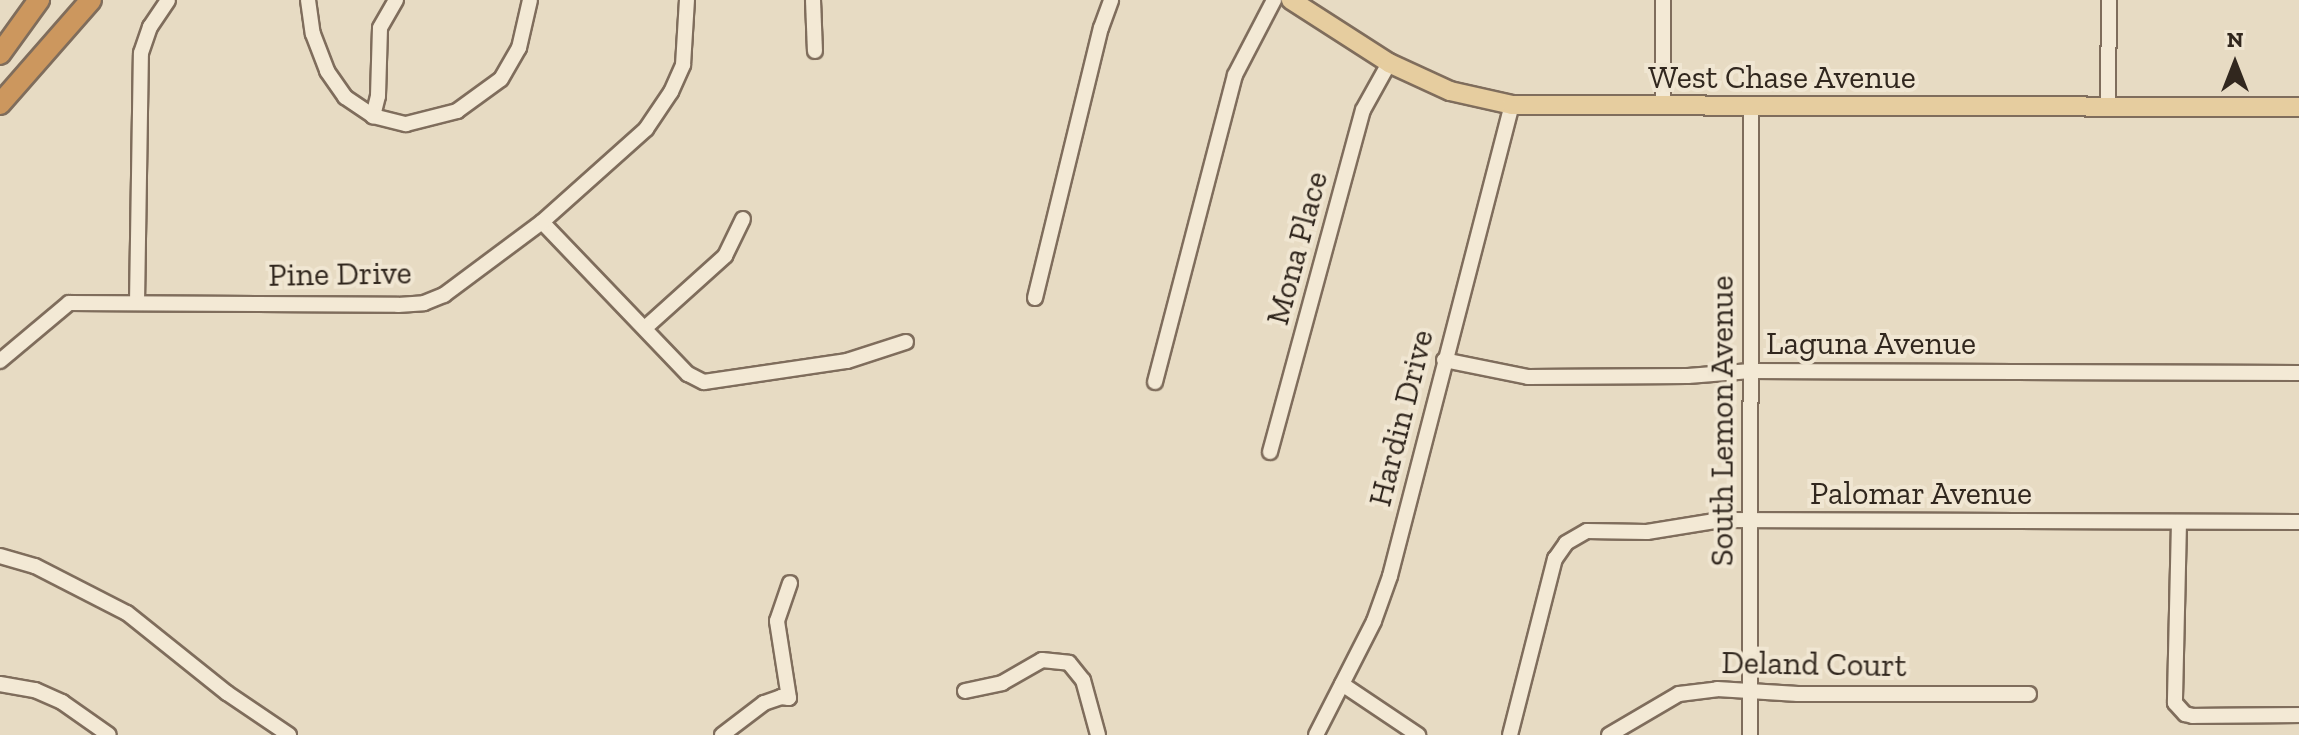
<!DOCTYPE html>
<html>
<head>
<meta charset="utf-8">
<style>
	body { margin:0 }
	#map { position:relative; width:2299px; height:735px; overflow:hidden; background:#e7dbc3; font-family:"Zilla Slab",serif }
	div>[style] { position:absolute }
	.roads { filter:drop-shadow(2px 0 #7f6d5c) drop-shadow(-2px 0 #7f6d5c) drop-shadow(0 2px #7f6d5c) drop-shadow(0 -2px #7f6d5c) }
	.minor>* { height:14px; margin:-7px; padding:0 7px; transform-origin:7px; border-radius:7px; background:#f3e9d5 }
	.major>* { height:18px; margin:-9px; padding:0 9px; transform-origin:9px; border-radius:9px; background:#e6cd9f }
	.highway>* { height:20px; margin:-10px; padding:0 10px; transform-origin:10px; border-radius:10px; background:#cc975e }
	span { translate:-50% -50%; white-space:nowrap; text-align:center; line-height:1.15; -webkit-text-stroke:8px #f0e6d2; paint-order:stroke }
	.street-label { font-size:32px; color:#31271e }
	.north { position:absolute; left:2195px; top:24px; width:80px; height:80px; -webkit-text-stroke:6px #f0e6d2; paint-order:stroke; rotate:0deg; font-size:22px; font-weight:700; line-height:32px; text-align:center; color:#31271e }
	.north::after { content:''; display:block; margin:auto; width:28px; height:36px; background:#31271e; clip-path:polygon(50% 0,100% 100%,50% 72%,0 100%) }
</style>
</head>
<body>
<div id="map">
	<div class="roads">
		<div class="minor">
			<i style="left:308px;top:0;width:34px;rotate:82deg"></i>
			<i style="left:313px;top:34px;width:40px;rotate:69deg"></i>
			<i style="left:327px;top:71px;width:32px;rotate:55deg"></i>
			<i style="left:345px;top:97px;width:34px;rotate:34deg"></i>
			<i style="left:396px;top:0;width:32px;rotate:120deg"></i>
			<i style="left:380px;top:28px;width:68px;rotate:91.7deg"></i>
			<i style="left:378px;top:96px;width:21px;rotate:104deg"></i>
			<i style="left:373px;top:116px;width:34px;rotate:14deg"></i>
			<i style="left:406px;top:124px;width:53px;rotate:-14.3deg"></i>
			<i style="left:457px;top:111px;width:54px;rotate:-36deg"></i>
			<i style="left:501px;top:79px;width:36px;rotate:-60deg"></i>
			<i style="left:519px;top:48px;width:49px;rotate:-77.1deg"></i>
			<i style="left:813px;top:0;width:51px;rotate:87.8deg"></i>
			<i style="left:1663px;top:106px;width:106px;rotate:-90deg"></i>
			<i style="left:2108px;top:106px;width:106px;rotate:-89.5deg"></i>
			<i style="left:542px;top:222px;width:211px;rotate:46.2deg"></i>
			<i style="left:688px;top:374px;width:18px;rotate:27deg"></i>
			<i style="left:704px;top:382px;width:145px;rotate:-8.4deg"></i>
			<i style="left:847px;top:361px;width:62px;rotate:-17.9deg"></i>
			<i style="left:1035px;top:298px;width:278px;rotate:-76.3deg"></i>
			<i style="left:1101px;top:28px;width:30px;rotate:-70deg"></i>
			<i style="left:137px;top:303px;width:250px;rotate:-89.1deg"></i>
			<i style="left:141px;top:53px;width:28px;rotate:-71deg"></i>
			<i style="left:150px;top:27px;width:32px;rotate:-56deg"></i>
			<i style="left:645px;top:328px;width:108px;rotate:-42deg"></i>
			<i style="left:725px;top:256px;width:41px;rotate:-64.1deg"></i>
			<i style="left:1444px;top:360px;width:86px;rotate:11.4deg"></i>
			<i style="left:1528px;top:377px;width:160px;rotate:-0.4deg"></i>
			<i style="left:1688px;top:376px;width:63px;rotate:-4.5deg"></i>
			<i style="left:1751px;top:371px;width:548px;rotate:0.21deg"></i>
			<i style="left:0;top:361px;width:90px;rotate:-40deg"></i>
			<i style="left:69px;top:303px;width:329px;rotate:0.3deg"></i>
			<i style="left:398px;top:305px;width:26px;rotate:-4deg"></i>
			<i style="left:424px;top:303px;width:22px;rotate:-22deg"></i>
			<i style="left:444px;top:295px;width:122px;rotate:-36.7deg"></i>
			<i style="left:542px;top:222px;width:140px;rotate:-41.8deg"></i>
			<i style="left:646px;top:129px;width:45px;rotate:-56deg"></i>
			<i style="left:671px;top:92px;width:30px;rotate:-66deg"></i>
			<i style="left:683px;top:65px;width:65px;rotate:-86.5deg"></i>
			<i style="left:1155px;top:382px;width:317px;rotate:-75.4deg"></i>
			<i style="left:1235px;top:75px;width:85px;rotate:-62.5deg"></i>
			<i style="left:1270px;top:452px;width:354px;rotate:-74.8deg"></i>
			<i style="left:1363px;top:110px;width:54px;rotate:-61deg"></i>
			<i style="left:2179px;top:522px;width:181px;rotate:91.3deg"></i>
			<i style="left:2175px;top:703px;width:15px;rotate:48deg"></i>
			<i style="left:2185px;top:714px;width:8px;rotate:14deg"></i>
			<i style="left:2193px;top:716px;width:106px;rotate:-0.5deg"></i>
			<i style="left:0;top:556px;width:36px;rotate:16deg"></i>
			<i style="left:35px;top:566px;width:103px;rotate:27.1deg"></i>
			<i style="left:127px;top:613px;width:128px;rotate:38.7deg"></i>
			<i style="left:227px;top:693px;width:75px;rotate:34.1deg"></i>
			<i style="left:0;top:684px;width:36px;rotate:10deg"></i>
			<i style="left:35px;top:690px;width:30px;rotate:24deg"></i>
			<i style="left:62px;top:702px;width:57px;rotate:35.1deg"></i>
			<i style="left:1342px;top:684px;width:92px;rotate:33.9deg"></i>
			<i style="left:965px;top:691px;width:38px;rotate:-12deg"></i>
			<i style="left:1002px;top:683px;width:46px;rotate:-29.9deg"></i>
			<i style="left:1042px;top:660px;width:27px;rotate:6deg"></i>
			<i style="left:1069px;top:663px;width:22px;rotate:51deg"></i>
			<i style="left:1083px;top:680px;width:57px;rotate:74.7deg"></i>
			<i style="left:722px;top:735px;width:53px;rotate:-37.3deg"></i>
			<i style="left:764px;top:703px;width:18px;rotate:-19deg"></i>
			<i style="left:781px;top:697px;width:8px;rotate:7deg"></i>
			<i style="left:789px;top:698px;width:78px;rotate:-98.9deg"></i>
			<i style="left:777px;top:621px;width:40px;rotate:-71.1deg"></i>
			<i style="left:1316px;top:735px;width:128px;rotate:-63deg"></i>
			<i style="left:1374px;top:621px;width:48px;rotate:-70.4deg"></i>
			<i style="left:1390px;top:576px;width:487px;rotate:-75.5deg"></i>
			<i style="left:1510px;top:735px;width:182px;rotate:-75.7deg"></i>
			<i style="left:1555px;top:559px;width:19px;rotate:-55deg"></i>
			<i style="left:1566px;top:543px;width:24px;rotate:-30deg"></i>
			<i style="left:1587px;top:531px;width:60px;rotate:1deg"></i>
			<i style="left:1647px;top:532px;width:75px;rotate:-9.2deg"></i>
			<i style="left:1721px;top:520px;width:578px;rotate:0.2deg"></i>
			<i style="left:1609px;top:735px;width:81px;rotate:-30.4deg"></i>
			<i style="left:1679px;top:694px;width:38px;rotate:-7deg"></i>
			<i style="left:1717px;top:689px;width:81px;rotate:3.5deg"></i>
			<i style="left:1798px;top:694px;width:231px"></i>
			<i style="left:1750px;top:735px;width:629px;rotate:-89.91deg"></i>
		</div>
		<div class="major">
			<i style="left:1291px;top:0;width:117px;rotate:32.7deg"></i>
			<i style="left:1389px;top:63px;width:67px;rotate:24.7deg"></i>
			<i style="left:1450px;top:91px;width:64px;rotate:12.7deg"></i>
			<i style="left:1512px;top:105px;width:787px;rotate:0.15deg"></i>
		</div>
		<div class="highway">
			<i style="left:0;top:54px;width:67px;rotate:-54.2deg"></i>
			<i style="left:0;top:104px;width:138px;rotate:-48.8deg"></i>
		</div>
	</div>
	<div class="street-label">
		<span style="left:1782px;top:77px">West Chase Avenue</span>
		<span style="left:1297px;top:248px;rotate:-75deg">Mona Place</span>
		<span style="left:340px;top:274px;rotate:-1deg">Pine Drive</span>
		<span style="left:1871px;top:343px">Laguna Avenue</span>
		<span style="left:1401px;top:418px;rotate:-76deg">Hardin Drive</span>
		<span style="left:1722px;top:421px;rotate:-90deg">South Lemon Avenue</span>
		<span style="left:1921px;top:493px">Palomar Avenue</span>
		<span style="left:1814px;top:664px;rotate:1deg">Deland Court</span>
	</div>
	<div class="north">N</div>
</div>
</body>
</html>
